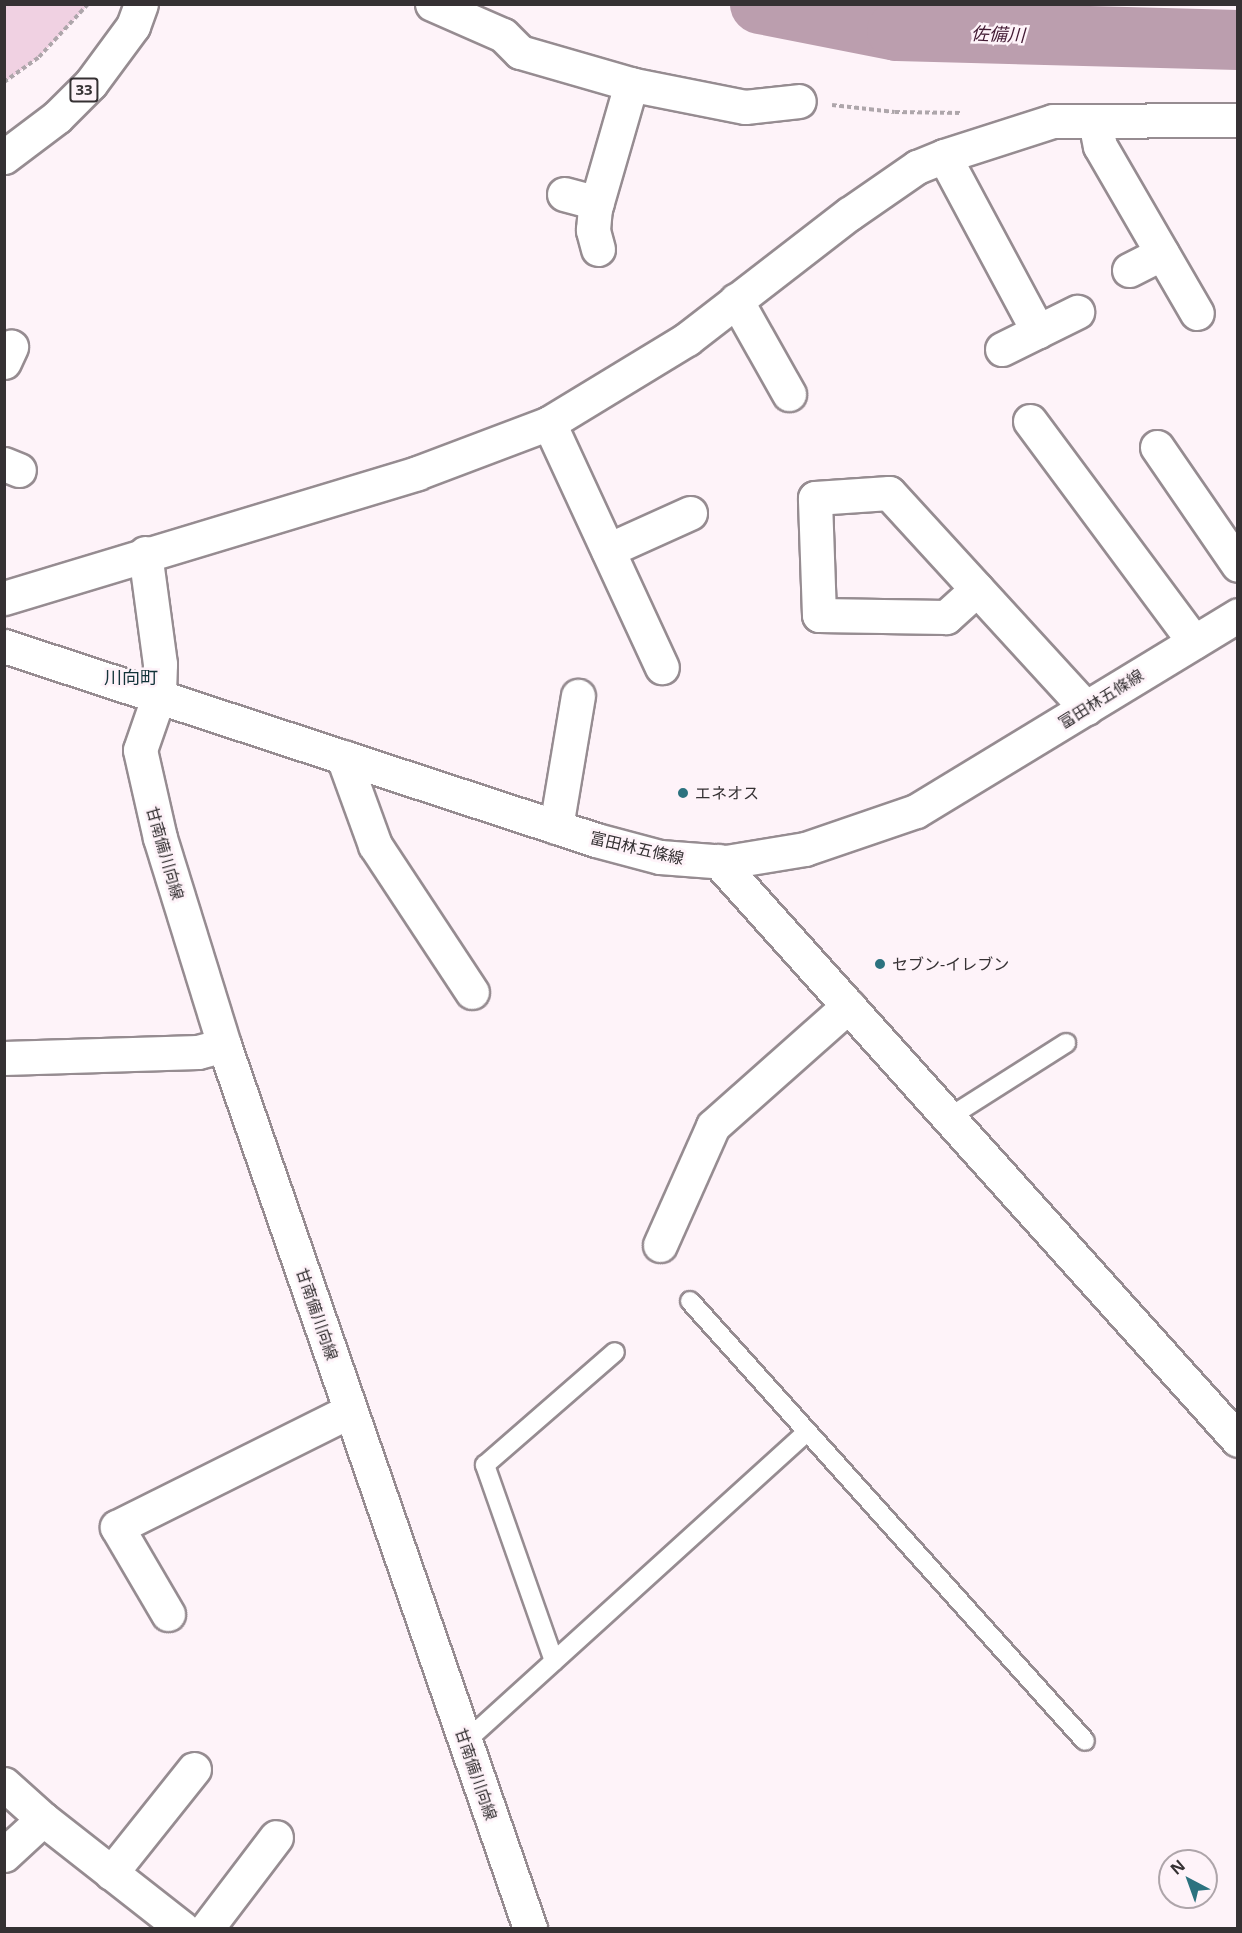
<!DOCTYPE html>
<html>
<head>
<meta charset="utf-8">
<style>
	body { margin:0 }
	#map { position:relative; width:1242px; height:1933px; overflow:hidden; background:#fef3f9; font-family:"Open Sans","Noto Sans JP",sans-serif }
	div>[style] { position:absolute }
	.green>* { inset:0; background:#f0d1e2 }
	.river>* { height:60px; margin:-30px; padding:0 30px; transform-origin:30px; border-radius:30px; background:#bb9eae }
	.path>* { height:4px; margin-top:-2px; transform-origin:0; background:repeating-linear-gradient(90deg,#aea6ab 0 4.5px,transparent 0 7.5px) }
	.roads { filter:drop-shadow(2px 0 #968c91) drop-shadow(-2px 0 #968c91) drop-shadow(0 2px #968c91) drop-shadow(0 -2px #968c91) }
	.lane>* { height:18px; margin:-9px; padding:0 9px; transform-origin:9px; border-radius:9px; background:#fff }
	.street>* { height:33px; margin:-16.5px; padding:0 16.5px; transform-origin:16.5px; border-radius:16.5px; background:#fff }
	.secondary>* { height:33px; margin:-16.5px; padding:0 16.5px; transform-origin:16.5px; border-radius:16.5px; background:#fff }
	.primary>* { height:33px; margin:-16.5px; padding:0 16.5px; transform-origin:16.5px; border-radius:16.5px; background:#fff }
	.dots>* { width:16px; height:16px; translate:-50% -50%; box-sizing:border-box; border:3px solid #fef3f9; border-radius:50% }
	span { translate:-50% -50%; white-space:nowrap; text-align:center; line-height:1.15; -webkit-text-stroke:5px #fef3f9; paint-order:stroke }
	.shield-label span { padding:2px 4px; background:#fef3f9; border:2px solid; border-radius:4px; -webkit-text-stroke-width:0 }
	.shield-label { font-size:15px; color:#353133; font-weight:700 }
	.street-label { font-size:16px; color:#353133 }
	.poi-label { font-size:16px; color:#353133 }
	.left { translate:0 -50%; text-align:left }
	.water-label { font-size:18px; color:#431b34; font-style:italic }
	.neighbourhood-label { font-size:18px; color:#123339 }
	.frame { position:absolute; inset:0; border:6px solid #353133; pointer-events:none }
	.north { position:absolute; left:1158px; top:1849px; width:60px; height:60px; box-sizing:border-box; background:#fef3f9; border:2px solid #aea5aa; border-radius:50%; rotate:319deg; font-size:16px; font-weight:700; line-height:24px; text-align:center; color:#353133 }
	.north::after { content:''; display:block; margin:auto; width:21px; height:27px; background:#2c727f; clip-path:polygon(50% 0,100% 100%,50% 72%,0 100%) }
</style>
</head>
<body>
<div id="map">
	<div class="green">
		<i style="clip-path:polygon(5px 4px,88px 4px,88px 5px,39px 57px,5px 82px)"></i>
	</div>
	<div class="river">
		<i style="left:760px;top:4px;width:140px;rotate:11.1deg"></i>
		<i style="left:897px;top:31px;width:341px;rotate:1.5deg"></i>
	</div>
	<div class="path">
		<i style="left:4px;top:82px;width:43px;rotate:-35.5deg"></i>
		<i style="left:39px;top:57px;width:72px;rotate:-47.2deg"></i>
		<i style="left:832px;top:105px;width:63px;rotate:6.3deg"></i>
		<i style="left:895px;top:112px;width:67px;rotate:0.9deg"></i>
	</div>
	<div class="roads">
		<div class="lane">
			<i style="left:948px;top:1118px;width:140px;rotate:-32.4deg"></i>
			<i style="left:690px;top:1301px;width:591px;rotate:48.08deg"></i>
			<i style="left:554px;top:1661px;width:208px;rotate:-109.4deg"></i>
			<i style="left:485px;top:1465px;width:172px;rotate:-41deg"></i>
			<i style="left:465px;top:1742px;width:462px;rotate:-42.2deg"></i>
		</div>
		<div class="street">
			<i style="left:432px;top:4px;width:77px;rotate:23.6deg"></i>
			<i style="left:503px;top:35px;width:24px;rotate:45deg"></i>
			<i style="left:520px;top:52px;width:119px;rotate:16.1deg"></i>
			<i style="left:634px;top:85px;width:113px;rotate:11.2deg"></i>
			<i style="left:745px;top:107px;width:54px;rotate:-6.3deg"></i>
			<i style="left:1095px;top:121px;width:25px;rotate:79deg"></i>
			<i style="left:1100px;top:146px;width:193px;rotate:59.9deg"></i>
			<i style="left:944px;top:156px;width:199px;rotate:61.8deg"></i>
			<i style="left:564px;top:194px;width:34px;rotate:15deg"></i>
			<i style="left:598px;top:249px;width:20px;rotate:-105deg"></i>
			<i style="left:593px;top:230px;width:21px;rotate:-85deg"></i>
			<i style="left:595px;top:209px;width:130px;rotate:-73.9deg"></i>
			<i style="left:1129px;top:270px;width:37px;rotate:-27deg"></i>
			<i style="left:736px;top:300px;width:108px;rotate:60.6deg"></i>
			<i style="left:1002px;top:349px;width:84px;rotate:-26.3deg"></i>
			<i style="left:4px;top:362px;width:17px;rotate:-65deg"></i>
			<i style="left:1030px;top:421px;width:275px;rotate:53.4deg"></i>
			<i style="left:549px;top:423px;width:269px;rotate:65.2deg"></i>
			<i style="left:1157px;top:447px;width:143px;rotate:55.5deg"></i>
			<i style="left:4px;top:464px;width:16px;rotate:22deg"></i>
			<i style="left:608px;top:550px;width:90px;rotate:-24.3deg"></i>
			<i style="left:977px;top:589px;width:42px;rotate:137.9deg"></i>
			<i style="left:946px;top:617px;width:127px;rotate:-179.1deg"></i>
			<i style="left:819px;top:615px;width:117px;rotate:-92deg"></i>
			<i style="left:815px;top:498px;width:74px;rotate:-3.9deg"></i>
			<i style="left:889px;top:493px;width:292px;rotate:47.5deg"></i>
			<i style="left:4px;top:598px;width:432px;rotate:-16.8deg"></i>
			<i style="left:417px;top:473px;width:141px;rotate:-20.7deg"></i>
			<i style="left:549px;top:423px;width:162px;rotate:-31.3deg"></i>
			<i style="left:687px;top:339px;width:205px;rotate:-37.7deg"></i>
			<i style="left:849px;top:214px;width:83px;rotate:-34.7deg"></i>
			<i style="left:917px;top:167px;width:29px;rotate:-22deg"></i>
			<i style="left:944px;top:156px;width:114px;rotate:-17.8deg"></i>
			<i style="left:1053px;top:121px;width:185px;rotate:-0.3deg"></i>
			<i style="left:343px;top:757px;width:94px;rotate:70deg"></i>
			<i style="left:375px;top:845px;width:176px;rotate:56.6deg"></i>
			<i style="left:556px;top:827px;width:133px;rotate:-80.5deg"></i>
			<i style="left:718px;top:861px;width:778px;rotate:48.07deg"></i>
			<i style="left:4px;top:1058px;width:194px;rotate:-1.8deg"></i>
			<i style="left:198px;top:1052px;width:27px;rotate:-15deg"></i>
			<i style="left:660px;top:1245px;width:130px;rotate:-66deg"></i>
			<i style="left:713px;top:1126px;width:181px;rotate:-41.6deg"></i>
			<i style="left:168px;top:1614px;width:101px;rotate:-120.4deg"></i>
			<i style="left:117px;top:1527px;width:260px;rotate:-26.5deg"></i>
			<i style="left:4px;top:1855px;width:53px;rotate:-42.7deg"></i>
			<i style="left:43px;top:1819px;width:177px;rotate:38.1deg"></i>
			<i style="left:111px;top:1873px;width:133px;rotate:-51.4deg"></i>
			<i style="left:207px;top:1928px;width:114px;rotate:-52.8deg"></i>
		</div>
		<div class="secondary">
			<i style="left:145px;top:553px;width:112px;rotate:82.3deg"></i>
			<i style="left:160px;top:664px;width:31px;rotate:92deg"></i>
			<i style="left:159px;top:695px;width:58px;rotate:109.1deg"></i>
			<i style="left:140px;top:750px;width:90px;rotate:77.2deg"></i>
			<i style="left:160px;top:838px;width:217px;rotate:72.8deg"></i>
			<i style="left:224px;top:1045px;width:935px;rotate:70.89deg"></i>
			<i style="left:4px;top:646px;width:623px;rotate:18.14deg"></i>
			<i style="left:596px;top:840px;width:66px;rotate:14.9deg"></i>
			<i style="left:660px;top:857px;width:66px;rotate:4.3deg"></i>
			<i style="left:726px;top:862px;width:80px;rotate:-9.3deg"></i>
			<i style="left:805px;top:849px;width:117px;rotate:-18.9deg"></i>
			<i style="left:916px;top:811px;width:377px;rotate:-31.3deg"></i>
			<i style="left:4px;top:1784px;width:52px;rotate:41.9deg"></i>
		</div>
		<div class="primary">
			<i style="left:4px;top:157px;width:66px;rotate:-37deg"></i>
			<i style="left:57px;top:117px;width:48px;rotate:-45deg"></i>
			<i style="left:91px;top:83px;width:71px;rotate:-53.6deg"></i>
			<i style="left:133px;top:26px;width:23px;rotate:-70deg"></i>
		</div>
	</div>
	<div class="dots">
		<i style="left:683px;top:793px;background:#2c727f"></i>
		<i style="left:880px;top:964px;background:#2c727f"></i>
	</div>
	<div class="shield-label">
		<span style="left:84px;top:90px">33</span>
	</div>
	<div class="street-label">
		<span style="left:1101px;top:699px;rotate:-32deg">富田林五條線</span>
		<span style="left:637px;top:848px;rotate:13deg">富田林五條線</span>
		<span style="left:165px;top:853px;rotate:74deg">甘南備川向線</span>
		<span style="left:317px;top:1314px;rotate:71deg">甘南備川向線</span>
		<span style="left:476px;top:1774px;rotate:71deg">甘南備川向線</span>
	</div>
	<div class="poi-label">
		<span class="left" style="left:695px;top:793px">エネオス</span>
		<span class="left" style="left:892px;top:964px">セブン-イレブン</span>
	</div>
	<div class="water-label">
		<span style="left:998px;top:34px;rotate:2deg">佐備川</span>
	</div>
	<div class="neighbourhood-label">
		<span style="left:131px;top:677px">川向町</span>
	</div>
	<div class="frame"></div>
	<div class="north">N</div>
</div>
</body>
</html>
